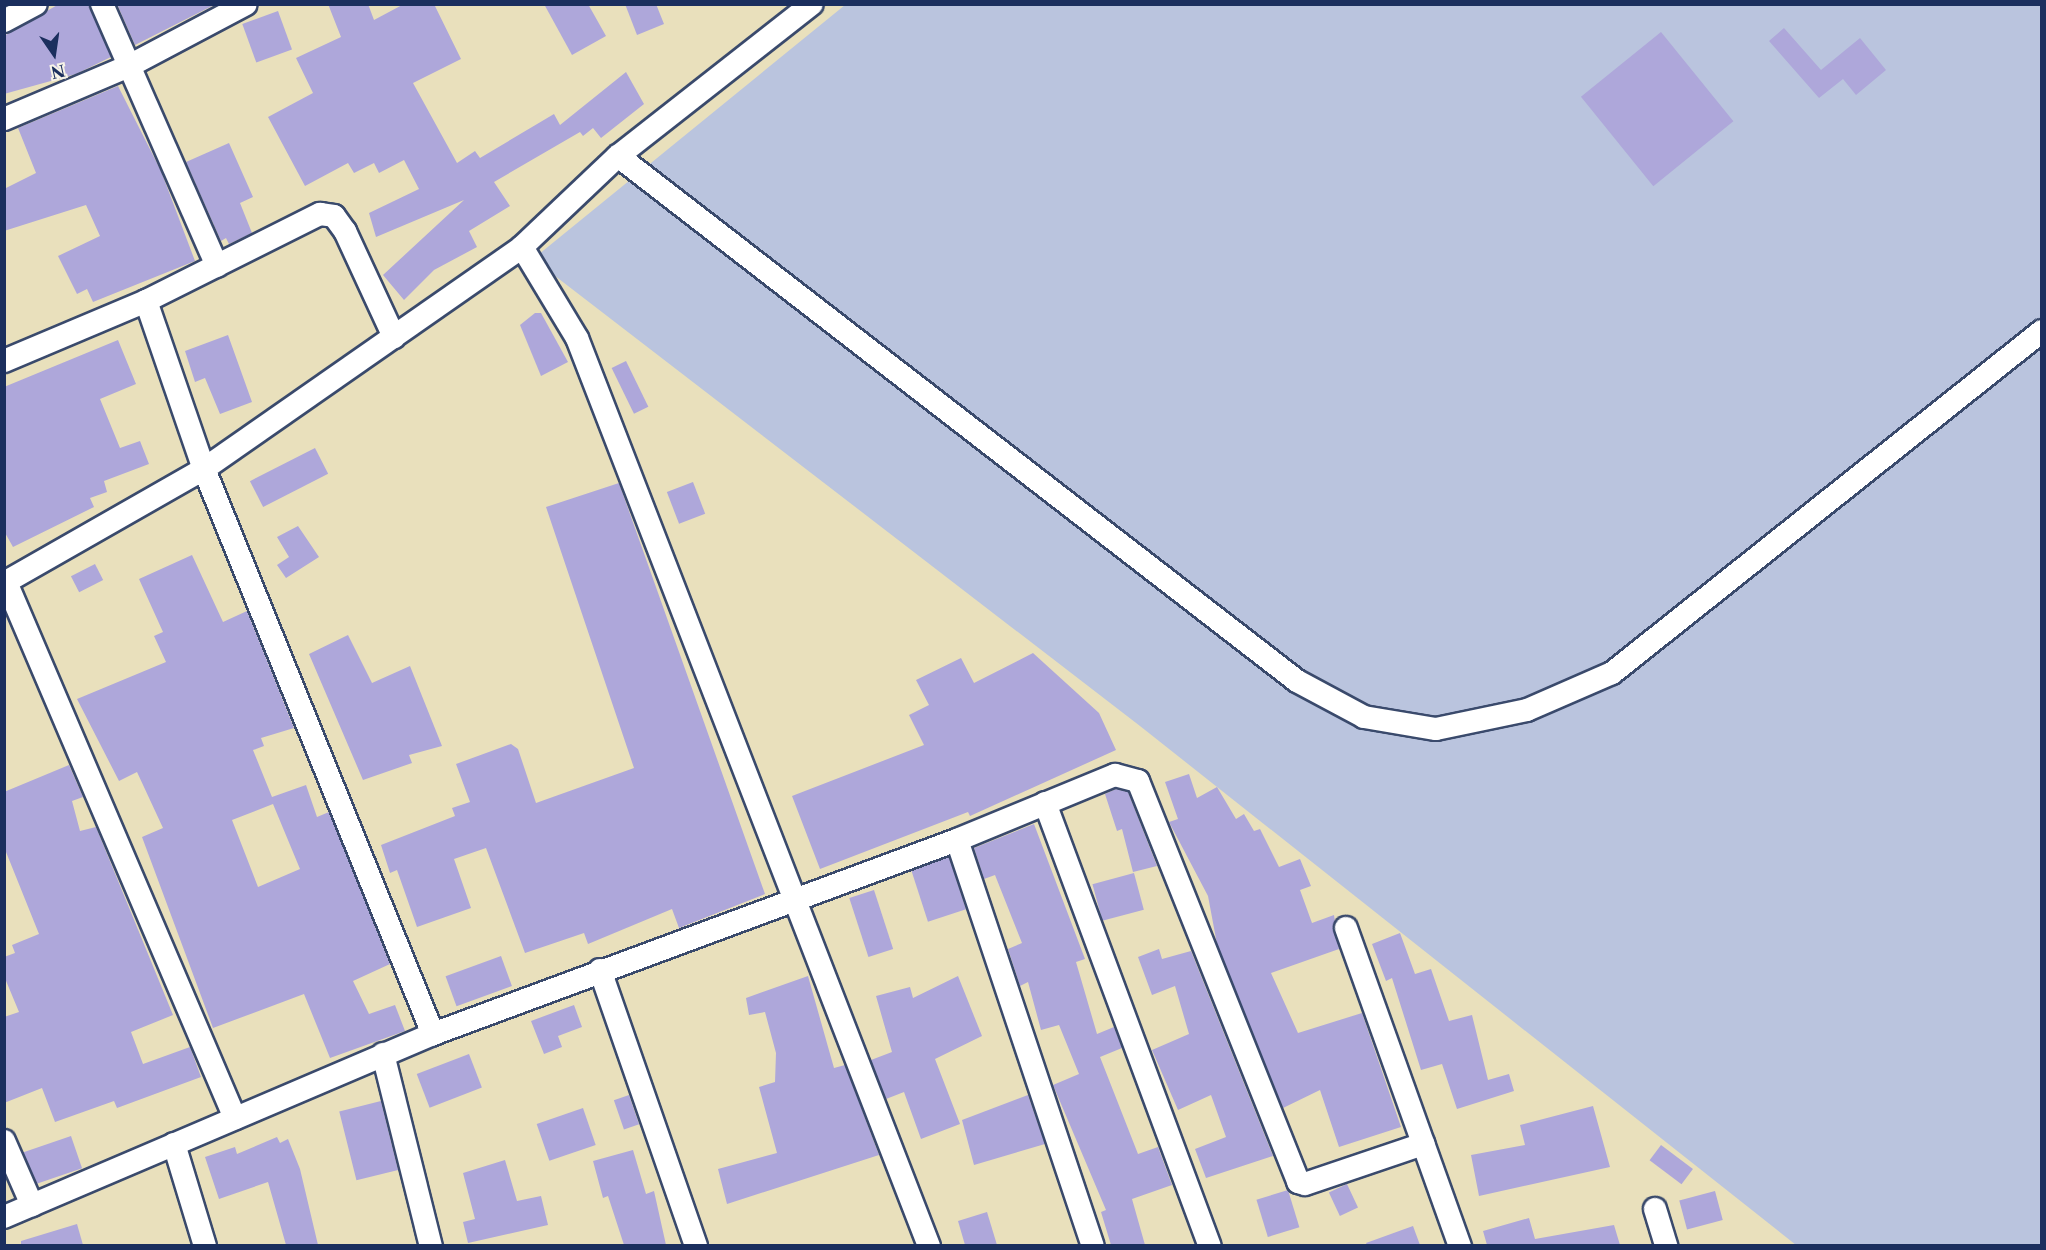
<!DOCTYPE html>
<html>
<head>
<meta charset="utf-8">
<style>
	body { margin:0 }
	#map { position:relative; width:2046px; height:1250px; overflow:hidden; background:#e9e0bc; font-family:"Libre Caslon Text",serif }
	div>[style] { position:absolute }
	.industrial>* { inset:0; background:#bac4de }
	.building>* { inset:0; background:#aea7da; transform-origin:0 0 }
	.roads { filter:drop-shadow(2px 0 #3a4a6c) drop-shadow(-2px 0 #3a4a6c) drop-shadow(0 2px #3a4a6c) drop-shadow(0 -2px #3a4a6c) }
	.minor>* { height:22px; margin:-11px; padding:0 11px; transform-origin:11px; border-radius:11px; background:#fff }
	span { translate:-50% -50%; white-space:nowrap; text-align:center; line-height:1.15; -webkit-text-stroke:6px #f7f3e8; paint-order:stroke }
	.frame { position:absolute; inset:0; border:6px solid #1b2f5e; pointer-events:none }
	.north { position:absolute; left:24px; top:24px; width:60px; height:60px; -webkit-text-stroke:4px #f7f3e8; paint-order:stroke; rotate:167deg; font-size:16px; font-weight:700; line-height:24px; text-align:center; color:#1b2f5e }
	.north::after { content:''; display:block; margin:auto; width:21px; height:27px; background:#1b2f5e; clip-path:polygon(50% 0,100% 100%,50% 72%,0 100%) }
</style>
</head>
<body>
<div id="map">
	<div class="industrial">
		<i style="clip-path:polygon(845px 5px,2041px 5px,2041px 1245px,1796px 1245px,1140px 726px,533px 259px)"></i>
	</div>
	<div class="building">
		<i style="clip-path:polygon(59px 4px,89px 4px,111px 57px,76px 74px,4px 94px,4px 36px)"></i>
		<i style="clip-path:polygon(117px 4px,216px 4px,135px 45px)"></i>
		<i style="clip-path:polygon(328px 4px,368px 4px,374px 20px,404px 4px,434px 4px,461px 59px,413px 83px,457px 163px,475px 151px,480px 158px,554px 114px,560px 125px,626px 72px,644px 104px,601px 138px,593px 128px,583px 136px,580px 132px,494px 182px,510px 206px,469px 231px,477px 247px,434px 270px,404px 300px,383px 275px,464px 200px,376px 237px,369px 213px,419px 189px,404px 160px,379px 173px,374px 163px,354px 173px,348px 163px,305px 186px,268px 117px,313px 93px,296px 58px,341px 37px)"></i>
		<i style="clip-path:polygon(544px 4px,588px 4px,606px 36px,572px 55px)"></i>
		<i style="clip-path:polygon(625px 4px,656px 4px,664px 24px,637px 35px)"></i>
		<i style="left:278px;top:11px;width:41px;height:38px;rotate:70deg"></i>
		<i style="clip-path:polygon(1784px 28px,1821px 70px,1860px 38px,1886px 70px,1856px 95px,1843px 79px,1819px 98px,1769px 41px)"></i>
		<i style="left:1661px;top:32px;width:115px;height:103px;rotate:51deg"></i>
		<i style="clip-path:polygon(118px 86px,161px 171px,195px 261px,93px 302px,87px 289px,77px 294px,58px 256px,100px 236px,86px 205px,4px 231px,4px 189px,36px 173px,18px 128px)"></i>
		<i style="clip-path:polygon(229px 143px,253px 197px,240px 203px,252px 233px,229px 244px,226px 238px,221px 241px,186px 162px)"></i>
		<i style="clip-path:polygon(535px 313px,541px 313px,568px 362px,541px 376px,520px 325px)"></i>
		<i style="clip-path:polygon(228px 335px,252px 402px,220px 414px,205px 378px,195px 382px,185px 351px)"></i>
		<i style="clip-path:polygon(118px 340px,136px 384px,100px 399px,120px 448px,140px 441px,149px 464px,104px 481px,107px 492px,90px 498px,94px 507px,13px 547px,4px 531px,4px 387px)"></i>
		<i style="left:626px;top:361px;width:51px;height:16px;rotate:64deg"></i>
		<i style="left:315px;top:448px;width:29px;height:73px;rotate:63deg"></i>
		<i style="left:693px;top:482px;width:34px;height:28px;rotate:69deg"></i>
		<i style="clip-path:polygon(619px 483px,765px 894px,679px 928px,672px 909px,588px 944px,584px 933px,525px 953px,486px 848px,454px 859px,471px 908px,417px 927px,397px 870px,390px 873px,381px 845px,455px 816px,452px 808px,470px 802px,456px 764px,511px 744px,518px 749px,536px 803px,634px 768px,546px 507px)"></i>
		<i style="clip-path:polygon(298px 526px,319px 557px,286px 578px,277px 565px,289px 557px,277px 537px)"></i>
		<i style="clip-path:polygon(evenodd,192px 555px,223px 622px,247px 611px,294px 728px,261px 738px,264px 746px,253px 750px,272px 797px,306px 785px,317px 817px,329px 812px,390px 964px,353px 981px,369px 1014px,395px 1005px,405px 1031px,330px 1058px,304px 994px,213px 1028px,142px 837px,163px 828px,137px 772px,119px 781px,77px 699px,166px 662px,154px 636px,163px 632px,139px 579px,192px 555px,273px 804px,300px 869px,258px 887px,232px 820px,273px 804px)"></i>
		<i style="left:95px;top:564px;width:18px;height:27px;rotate:63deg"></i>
		<i style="clip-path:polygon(348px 635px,372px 683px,410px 666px,442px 746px,409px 755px,412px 763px,363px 780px,309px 654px)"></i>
		<i style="clip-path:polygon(1033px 653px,1099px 713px,1116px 750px,970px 816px,968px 812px,820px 869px,792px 796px,924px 745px,909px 715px,929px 705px,916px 680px,961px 658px,974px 683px)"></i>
		<i style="clip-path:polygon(69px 765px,83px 797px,72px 801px,80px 831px,96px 827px,173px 1015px,131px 1032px,143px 1064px,190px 1047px,201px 1077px,117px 1108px,114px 1101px,55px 1122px,42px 1088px,4px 1103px,4px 1017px,19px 1012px,4px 976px,4px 957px,15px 953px,12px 945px,39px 934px,4px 847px,4px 792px)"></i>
		<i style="clip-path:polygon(1189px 774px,1197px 798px,1217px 787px,1236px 819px,1244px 814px,1254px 831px,1260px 829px,1279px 867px,1300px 859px,1311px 886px,1300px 890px,1312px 923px,1334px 915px,1339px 949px,1271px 973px,1298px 1033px,1362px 1013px,1401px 1127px,1339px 1147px,1320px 1090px,1283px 1108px,1217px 944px,1208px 896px,1169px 822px,1178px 819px,1165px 782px)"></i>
		<i style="clip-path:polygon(1116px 789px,1128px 792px,1157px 866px,1133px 872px,1122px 829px,1117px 831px,1105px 794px)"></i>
		<i style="clip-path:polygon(1034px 824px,1085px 959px,1076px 962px,1097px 1034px,1114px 1027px,1122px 1048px,1100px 1057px,1138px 1154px,1158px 1147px,1172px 1185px,1132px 1199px,1145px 1245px,1111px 1245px,1101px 1212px,1106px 1210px,1053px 1085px,1079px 1074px,1059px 1025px,1041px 1030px,1028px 982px,1020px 986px,1008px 949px,1022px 943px,995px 875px,984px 879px,974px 848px)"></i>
		<i style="left:949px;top:857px;width:55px;height:40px;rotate:72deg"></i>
		<i style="left:1134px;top:873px;width:38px;height:43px;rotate:75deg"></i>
		<i style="left:874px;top:890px;width:62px;height:26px;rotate:72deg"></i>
		<i style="clip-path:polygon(1400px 933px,1415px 974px,1431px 969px,1449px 1021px,1472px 1015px,1488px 1080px,1509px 1074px,1514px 1091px,1457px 1109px,1442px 1064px,1421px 1070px,1392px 978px,1386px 981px,1372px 944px)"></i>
		<i style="clip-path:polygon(1159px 949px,1162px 959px,1191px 951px,1273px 1156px,1206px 1178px,1195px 1149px,1226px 1137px,1211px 1095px,1178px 1110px,1152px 1050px,1189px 1034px,1175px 986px,1152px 995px,1138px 957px)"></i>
		<i style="left:501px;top:956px;width:32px;height:59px;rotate:70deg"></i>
		<i style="clip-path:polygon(808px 976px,834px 1068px,845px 1065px,879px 1155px,727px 1204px,718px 1169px,777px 1153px,759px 1087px,775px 1082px,776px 1053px,765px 1012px,749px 1015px,746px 998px)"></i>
		<i style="clip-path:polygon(958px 976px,982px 1036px,935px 1059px,960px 1124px,921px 1139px,904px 1092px,886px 1099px,871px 1060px,892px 1052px,876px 996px,910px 987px,913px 998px)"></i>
		<i style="clip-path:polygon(574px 1005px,582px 1027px,558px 1036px,562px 1047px,544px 1054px,531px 1021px)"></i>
		<i style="left:469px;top:1054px;width:36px;height:56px;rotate:69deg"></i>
		<i style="left:629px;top:1095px;width:31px;height:16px;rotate:71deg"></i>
		<i style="clip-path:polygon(1028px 1095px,1045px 1144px,974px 1165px,962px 1120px)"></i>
		<i style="left:381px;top:1101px;width:71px;height:43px;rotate:76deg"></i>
		<i style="clip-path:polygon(1593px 1106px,1610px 1167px,1479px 1196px,1471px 1155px,1525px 1145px,1520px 1125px)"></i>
		<i style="left:583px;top:1108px;width:39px;height:49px;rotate:71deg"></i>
		<i style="left:71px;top:1136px;width:34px;height:51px;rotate:71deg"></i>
		<i style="clip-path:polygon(277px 1137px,280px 1143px,288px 1139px,300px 1169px,318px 1245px,286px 1245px,268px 1182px,219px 1199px,205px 1157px,235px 1147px,237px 1154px)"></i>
		<i style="left:1661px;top:1145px;width:40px;height:19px;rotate:37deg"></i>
		<i style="clip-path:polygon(633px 1150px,646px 1194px,654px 1191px,666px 1245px,624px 1245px,608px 1196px,603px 1198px,593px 1161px)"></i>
		<i style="clip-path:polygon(505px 1160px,517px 1201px,541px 1196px,548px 1225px,468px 1243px,463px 1222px,475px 1219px,463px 1173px)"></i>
		<i style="left:1347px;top:1184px;width:26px;height:20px;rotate:65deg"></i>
		<i style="left:1288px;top:1190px;width:39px;height:33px;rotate:73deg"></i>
		<i style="left:1715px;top:1191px;width:30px;height:37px;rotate:75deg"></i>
		<i style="clip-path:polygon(987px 1212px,997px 1245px,965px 1245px,958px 1221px)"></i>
		<i style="clip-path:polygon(1529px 1218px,1535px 1239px,1614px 1225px,1620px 1245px,1487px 1245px,1483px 1231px)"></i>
		<i style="clip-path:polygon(77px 1224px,83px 1245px,21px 1245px,21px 1241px)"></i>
		<i style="clip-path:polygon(1413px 1226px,1420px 1245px,1367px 1245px,1366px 1243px)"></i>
	</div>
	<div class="roads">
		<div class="minor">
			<i style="left:102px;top:4px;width:286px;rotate:66.3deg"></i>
			<i style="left:4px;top:21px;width:36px;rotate:-28deg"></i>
			<i style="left:4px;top:119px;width:136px;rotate:-23deg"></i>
			<i style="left:129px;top:66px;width:132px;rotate:-27.9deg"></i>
			<i style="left:618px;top:156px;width:858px;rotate:37.71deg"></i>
			<i style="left:1297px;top:681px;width:76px;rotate:28.2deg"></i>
			<i style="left:1364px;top:717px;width:73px;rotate:9.5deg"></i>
			<i style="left:1436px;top:729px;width:93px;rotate:-11.8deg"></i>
			<i style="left:1527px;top:710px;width:93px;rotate:-23.5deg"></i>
			<i style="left:1612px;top:673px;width:549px;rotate:-38.5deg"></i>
			<i style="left:522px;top:247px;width:106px;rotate:58.9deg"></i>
			<i style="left:577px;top:338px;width:974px;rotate:68.81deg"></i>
			<i style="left:146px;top:301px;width:178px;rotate:71deg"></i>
			<i style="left:204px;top:469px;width:610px;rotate:67.94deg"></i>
			<i style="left:4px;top:361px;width:154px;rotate:-22.9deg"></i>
			<i style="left:146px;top:301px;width:195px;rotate:-26.6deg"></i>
			<i style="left:320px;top:214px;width:14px;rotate:8deg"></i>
			<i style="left:334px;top:216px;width:19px;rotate:54deg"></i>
			<i style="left:345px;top:231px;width:117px;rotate:65.2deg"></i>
			<i style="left:6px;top:582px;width:583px;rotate:66.87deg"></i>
			<i style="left:4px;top:583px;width:230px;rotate:-29.7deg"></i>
			<i style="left:204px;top:469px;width:388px;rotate:-34.9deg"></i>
			<i style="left:522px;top:247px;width:132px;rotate:-43.5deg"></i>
			<i style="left:618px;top:156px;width:246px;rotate:-38.1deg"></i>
			<i style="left:1045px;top:803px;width:473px;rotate:69.6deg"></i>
			<i style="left:957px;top:840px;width:428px;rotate:71.5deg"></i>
			<i style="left:1346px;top:928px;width:338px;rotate:70.3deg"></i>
			<i style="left:600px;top:970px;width:292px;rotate:70.8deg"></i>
			<i style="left:383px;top:1054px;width:198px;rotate:76deg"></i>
			<i style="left:4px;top:1141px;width:70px;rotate:66.4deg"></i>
			<i style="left:174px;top:1144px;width:107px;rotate:73.1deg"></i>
			<i style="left:1655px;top:1209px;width:39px;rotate:73deg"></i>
			<i style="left:4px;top:1217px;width:466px;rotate:-23.1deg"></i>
			<i style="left:433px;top:1034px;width:559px;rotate:-20.32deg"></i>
			<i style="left:957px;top:840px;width:171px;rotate:-22.4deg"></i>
			<i style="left:1115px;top:775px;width:24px;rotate:15deg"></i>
			<i style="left:1138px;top:781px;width:432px;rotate:68.2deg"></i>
			<i style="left:1298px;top:1182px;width:7px;rotate:16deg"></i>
			<i style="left:1305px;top:1184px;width:125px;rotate:-18.7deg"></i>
		</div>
	</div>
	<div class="frame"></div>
	<div class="north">N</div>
</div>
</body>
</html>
